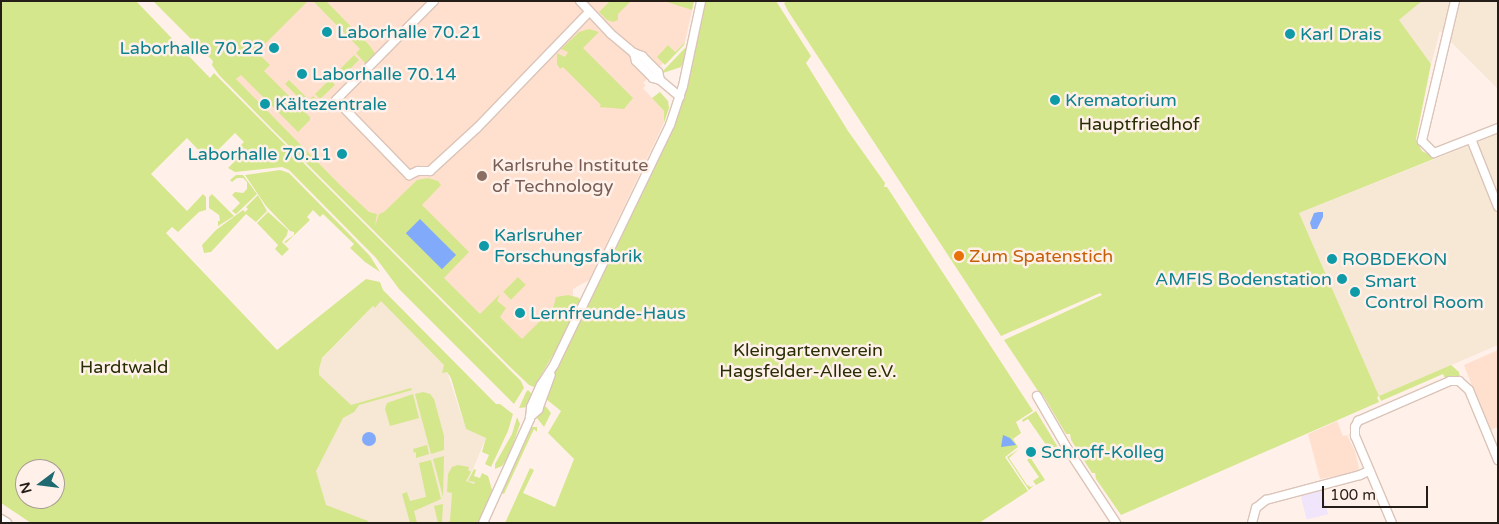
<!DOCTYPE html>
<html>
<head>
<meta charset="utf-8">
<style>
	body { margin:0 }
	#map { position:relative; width:1499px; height:524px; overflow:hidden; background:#fff1e9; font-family:"Varela Round",sans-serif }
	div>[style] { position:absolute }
	.commercial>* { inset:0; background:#f7e7d5 }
	.industrial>* { inset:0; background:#f0e5fa; transform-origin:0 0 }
	.built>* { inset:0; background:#ffe0cf }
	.green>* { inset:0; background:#d5e78c; transform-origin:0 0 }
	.water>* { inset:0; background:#82aafb; transform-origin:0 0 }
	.round { border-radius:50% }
	.roads { filter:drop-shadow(1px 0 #dbc4b8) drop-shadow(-1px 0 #dbc4b8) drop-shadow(0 1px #dbc4b8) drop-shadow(0 -1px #dbc4b8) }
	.minor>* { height:8px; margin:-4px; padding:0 4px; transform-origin:4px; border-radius:4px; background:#fff }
	.major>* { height:10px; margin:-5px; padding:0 5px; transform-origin:5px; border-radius:5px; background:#fff }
	.dots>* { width:14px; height:14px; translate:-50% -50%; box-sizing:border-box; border:2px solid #fff1e9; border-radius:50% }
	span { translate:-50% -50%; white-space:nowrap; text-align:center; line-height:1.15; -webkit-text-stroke:5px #fff1e9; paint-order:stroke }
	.culture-label { font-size:18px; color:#0d838f }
	.left { translate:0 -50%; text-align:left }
	.right { translate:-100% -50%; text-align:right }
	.park-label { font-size:18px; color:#282e04 }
	.education-label { font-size:18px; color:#785e54 }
	.food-label { font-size:18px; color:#c56008 }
	.frame { position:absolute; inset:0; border:2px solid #251d18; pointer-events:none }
	.north { position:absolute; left:15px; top:459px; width:50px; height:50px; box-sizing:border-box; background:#fff1e9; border:1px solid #a89c95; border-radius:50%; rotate:255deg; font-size:14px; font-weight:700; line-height:20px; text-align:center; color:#251d18 }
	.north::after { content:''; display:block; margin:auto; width:18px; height:22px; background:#1f6a71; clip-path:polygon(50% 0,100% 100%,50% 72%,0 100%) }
	.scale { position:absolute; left:1322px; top:486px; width:106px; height:22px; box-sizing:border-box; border:2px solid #251d18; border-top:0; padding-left:6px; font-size:15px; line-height:18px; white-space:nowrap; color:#251d18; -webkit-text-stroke:4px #fff1e9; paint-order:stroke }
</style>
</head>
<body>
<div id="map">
	<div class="commercial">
		<i style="clip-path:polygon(1422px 1px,1498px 1px,1498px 89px,1440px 31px,1431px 64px,1399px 20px)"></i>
		<i style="clip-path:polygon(1498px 134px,1498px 345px,1379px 396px,1299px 213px)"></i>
		<i style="clip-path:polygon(383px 296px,455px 369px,447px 372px,466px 429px,486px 438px,470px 476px,479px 481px,459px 523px,331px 523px,303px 475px,312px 369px)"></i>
	</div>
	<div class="industrial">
		<i style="left:1322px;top:490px;width:25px;height:22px;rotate:76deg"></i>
	</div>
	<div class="built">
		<i style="clip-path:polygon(276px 1px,694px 1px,685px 42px,643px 83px,646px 85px,643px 88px,664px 111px,664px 123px,589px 280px,573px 289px,573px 296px,578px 297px,580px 301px,532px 383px,213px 64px)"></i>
		<i style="clip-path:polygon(1498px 350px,1498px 427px,1489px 431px,1464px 365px)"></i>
		<i style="clip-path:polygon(1337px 421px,1343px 436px,1347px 435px,1355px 451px,1359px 468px,1357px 472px,1320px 479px,1308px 434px)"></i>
	</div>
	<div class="green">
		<i style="clip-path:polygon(evenodd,1px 1px,136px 1px,210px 78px,214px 73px,521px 381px,524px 388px,514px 404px,399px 289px,376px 258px,289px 170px,282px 167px,235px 172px,228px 168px,235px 161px,230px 156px,244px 142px,235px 133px,208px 160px,187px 138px,151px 174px,187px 211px,203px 194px,206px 197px,206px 210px,199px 212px,178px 232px,172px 227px,166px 233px,277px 350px,366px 279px,380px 282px,383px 290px,496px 404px,500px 404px,513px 414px,508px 431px,491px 467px,485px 464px,489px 455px,482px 452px,486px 438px,466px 429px,451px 378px,447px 372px,442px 373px,444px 365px,381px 301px,375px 308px,373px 306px,322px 358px,319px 369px,319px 375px,351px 405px,411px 388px,412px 390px,359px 405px,354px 412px,343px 418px,316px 471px,326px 505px,368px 521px,367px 523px,31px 523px,1px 503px,1px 1px,25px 469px,55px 469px,55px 499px,25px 499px,25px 469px)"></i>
		<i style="clip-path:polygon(153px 1px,308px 1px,257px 52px,270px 65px,264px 71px,310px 117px,310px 120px,298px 132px,241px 75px,236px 79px,340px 185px,369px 212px,377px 214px,375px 226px,379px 214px,384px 212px,417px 180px,428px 178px,438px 181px,441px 185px,422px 205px,469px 252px,444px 278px,480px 314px,500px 294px,497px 301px,506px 308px,500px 317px,522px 339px,553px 308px,556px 297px,568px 295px,579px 298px,580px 301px,556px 350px,534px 387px,529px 385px,507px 364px,274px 131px,219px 75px,212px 65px,213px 61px)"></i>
		<i style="clip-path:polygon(313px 1px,326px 1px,370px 46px,376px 55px,366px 64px,356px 53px,360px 49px)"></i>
		<i style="clip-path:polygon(610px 1px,631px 1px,618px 14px,618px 20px,613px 22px,607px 20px,599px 12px)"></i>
		<i style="clip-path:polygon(694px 1px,692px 10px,667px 2px,668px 1px)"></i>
		<i style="clip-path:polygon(697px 1px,684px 62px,681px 67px,663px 73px,662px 72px,687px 46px)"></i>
		<i style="clip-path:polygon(705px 1px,776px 1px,811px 56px,806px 63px,848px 131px,885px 183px,884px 187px,887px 187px,1033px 411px,1016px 422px,1021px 433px,1013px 439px,1018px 447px,1005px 457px,1028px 491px,979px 523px,505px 523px,530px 468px,534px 470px,523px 493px,555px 507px,574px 459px,548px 433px,561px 411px,546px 399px,558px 364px,681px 108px)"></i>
		<i style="clip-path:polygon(788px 1px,1422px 1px,1399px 20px,1431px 64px,1416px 139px,1422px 151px,1436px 158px,1299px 213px,1379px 396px,1451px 365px,1459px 372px,1460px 378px,1446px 380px,1443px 374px,1381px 401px,1379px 396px,1377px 397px,1379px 402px,1121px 515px,1096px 479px,1095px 473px,1092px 473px,1071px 440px,1070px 434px,1066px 434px,1043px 395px,1040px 394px,1004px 340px,1102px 295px,1100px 293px,1001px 336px,788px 11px,784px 3px)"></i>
		<i style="clip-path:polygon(589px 29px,599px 32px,583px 48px,633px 98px,624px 109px,599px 107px,601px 105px,563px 67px,560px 69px,557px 64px,557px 53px,565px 57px,568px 52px,561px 49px,579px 32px)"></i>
		<i style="clip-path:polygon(685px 42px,684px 45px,665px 65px,657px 57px,668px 45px,675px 52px)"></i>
		<i style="left:354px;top:55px;width:7px;height:25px;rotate:45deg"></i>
		<i style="clip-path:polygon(324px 73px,335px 85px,320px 99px,315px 94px,328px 81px,322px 75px)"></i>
		<i style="clip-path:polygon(289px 80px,309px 100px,313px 96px,318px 101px,310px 109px,285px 84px)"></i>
		<i style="clip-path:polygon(660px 92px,668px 101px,669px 108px,664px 123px,664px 111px,652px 98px)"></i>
		<i style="clip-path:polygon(280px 170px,289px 173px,349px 234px,370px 256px,380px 272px,365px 262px,350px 248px,354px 244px,323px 214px,320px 217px,313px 210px,307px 217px,310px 220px,286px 243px,284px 242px,294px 235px,294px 232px,290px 231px,266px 206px,245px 175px)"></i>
		<i style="clip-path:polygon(236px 175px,243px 175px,257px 194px,236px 214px,232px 211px,240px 203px,232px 195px,235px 192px,243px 193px,247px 189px,247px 182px,243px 178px,237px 178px,232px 182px,230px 180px)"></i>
		<i style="clip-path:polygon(212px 194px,234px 216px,218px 226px,218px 221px,220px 221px,219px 215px,209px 208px,209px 197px)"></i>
		<i style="clip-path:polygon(258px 195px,267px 211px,256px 222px,246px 214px,211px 252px,204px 253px,202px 245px,216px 230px,243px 210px,245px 212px,248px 209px,246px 207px)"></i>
		<i style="clip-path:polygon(268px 212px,288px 230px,287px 235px,282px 242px,289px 249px,282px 256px,275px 249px,278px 245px,257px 223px)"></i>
		<i style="left:518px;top:277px;width:11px;height:21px;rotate:45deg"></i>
		<i style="clip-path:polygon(528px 390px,533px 395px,528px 407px,519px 408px,526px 392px)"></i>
		<i style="clip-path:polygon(423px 392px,430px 394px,434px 399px,444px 436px,444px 450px,431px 454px,415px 394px)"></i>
		<i style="clip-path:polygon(413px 394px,419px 418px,390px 426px,385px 409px,387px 403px)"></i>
		<i style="clip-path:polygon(543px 403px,551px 413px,544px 427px,537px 418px)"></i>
		<i style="clip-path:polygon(1036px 411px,1059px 449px,1056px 451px,1053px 446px,1049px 449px,1028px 419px,1023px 422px,1022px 420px)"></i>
		<i style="clip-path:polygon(517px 417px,520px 424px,509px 456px,502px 466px,495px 469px,495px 464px,512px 434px)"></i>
		<i style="clip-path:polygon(532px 427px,537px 427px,537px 432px,534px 429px,504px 494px,501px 493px)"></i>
		<i style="clip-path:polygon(427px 445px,429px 454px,416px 458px,416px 452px,414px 453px,413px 449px)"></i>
		<i style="clip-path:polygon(1019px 449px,1009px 458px,1027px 485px,1031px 487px,1034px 485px,1029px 490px,1007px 457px)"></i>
		<i style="clip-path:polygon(444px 456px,443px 497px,433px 459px)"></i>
		<i style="clip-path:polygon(1030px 457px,1045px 480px,1036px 485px,1033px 481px,1039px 477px,1027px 460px)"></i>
		<i style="clip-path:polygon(431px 460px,441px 499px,414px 511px,417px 523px,410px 523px,402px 494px,407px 492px,410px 501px,426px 497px,419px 463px)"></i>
		<i style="clip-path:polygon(458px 465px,469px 467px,468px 470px,471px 472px,466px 481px,474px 484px,475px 482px,468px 481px,474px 469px,476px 470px,474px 476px,480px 478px,482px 473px,488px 476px,493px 493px,478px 523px,446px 523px,450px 521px,452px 493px,447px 492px,448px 474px,452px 467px)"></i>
		<i style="clip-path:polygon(443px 504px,442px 522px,438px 523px,434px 506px)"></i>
	</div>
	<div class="water">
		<i style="clip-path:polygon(1319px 212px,1323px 212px,1323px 217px,1317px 229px,1312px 229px,1310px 223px,1314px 213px)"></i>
		<i style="left:420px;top:219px;width:51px;height:20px;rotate:45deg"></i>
		<i class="round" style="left:362px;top:432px;width:14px;height:14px"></i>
		<i style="clip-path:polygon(1003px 435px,1010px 438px,1016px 445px,1001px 447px)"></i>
	</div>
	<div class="roads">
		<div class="minor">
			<i style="left:434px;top:1px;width:139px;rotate:134.7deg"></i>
			<i style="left:336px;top:100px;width:105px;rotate:45.8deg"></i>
			<i style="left:409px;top:175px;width:10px;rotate:-24deg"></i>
			<i style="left:418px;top:171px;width:12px"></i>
			<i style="left:430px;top:171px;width:64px;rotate:-42.5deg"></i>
			<i style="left:477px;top:128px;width:161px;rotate:-46deg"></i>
			<i style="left:580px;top:1px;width:45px;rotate:46.8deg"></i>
			<i style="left:611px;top:34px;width:30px;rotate:40deg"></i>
			<i style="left:634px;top:53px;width:9px;rotate:21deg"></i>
			<i style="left:642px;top:56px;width:23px;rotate:45deg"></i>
			<i style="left:658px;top:72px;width:8px;rotate:76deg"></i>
			<i style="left:1455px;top:1px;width:144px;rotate:103.3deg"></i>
			<i style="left:1422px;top:141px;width:17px;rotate:45deg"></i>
			<i style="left:1434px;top:153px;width:69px;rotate:-21.3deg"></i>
			<i style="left:634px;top:53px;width:8px;rotate:76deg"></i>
			<i style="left:636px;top:61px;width:24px;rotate:45deg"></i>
			<i style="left:653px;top:78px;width:7px;rotate:16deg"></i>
			<i style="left:660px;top:80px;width:26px;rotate:40deg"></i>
			<i style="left:1471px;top:139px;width:73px;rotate:68.3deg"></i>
			<i style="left:1037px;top:396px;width:60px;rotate:60deg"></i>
			<i style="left:1067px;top:448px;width:90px;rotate:56.8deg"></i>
			<i style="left:530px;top:417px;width:11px;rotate:-41deg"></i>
			<i style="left:538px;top:410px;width:37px;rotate:-70deg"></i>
			<i style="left:483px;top:523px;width:114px;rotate:-65.7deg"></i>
			<i style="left:530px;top:419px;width:12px;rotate:-85deg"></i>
			<i style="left:531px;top:407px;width:24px;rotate:-66deg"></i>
			<i style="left:541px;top:385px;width:24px;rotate:-57deg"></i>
			<i style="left:554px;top:365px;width:267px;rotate:-64.2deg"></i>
			<i style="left:670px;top:125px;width:41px;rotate:-71.6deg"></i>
			<i style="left:683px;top:86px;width:87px;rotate:-78deg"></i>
			<i style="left:1252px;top:523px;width:16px;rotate:-75deg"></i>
			<i style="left:1256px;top:508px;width:13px;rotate:-39deg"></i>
			<i style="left:1266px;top:500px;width:97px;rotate:-14.9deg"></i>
			<i style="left:1360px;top:475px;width:10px;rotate:-24deg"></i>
			<i style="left:1392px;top:523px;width:95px;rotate:-113deg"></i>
			<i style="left:1355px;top:436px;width:9px;rotate:-90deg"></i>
			<i style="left:1355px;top:427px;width:7px;rotate:-63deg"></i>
			<i style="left:1358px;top:421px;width:100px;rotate:-23.5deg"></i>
			<i style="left:1450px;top:381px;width:9px"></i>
			<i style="left:1459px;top:381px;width:13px;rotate:42deg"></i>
			<i style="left:1469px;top:390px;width:76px;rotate:67.5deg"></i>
		</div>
		<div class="major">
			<i style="left:1px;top:520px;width:6px;rotate:31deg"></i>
		</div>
	</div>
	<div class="dots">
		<i style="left:327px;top:32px;background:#0f9aa8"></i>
		<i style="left:1290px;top:34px;background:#0f9aa8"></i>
		<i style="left:274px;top:48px;background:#0f9aa8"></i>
		<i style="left:302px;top:74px;background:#0f9aa8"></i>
		<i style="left:1055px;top:100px;background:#0f9aa8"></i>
		<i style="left:265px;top:104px;background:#0f9aa8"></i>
		<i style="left:342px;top:154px;background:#0f9aa8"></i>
		<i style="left:482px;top:176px;background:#8d6e63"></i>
		<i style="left:484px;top:246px;background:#0f9aa8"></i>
		<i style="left:959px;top:256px;background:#e8710a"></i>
		<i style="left:1332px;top:259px;background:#0f9aa8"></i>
		<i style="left:1342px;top:279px;background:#0f9aa8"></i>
		<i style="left:1355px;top:292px;background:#0f9aa8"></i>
		<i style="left:520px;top:313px;background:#0f9aa8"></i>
		<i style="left:1031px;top:452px;background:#0f9aa8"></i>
	</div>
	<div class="culture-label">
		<span class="left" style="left:337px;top:32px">Laborhalle 70.21</span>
		<span class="left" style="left:1300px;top:34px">Karl Drais</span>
		<span class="right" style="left:264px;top:48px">Laborhalle 70.22</span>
		<span class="left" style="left:312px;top:74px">Laborhalle 70.14</span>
		<span class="left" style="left:1065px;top:100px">Krematorium</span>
		<span class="left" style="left:275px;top:104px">Kältezentrale</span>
		<span class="right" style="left:332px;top:154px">Laborhalle 70.11</span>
		<span class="left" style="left:494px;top:246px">Karlsruher<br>Forschungsfabrik</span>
		<span class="left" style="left:1342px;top:259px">ROBDEKON</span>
		<span class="right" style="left:1332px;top:279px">AMFIS Bodenstation</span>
		<span class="left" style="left:1365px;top:292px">Smart<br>Control Room</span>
		<span class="left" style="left:530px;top:313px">Lernfreunde-Haus</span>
		<span class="left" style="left:1041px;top:452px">Schroff-Kolleg</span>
	</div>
	<div class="park-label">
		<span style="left:1139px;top:124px">Hauptfriedhof</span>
		<span style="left:808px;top:361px">Kleingartenverein<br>Hagsfelder-Allee e.V.</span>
		<span style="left:124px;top:367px">Hardtwald</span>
	</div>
	<div class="education-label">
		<span class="left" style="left:492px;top:176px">Karlsruhe Institute<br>of Technology</span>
	</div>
	<div class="food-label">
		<span class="left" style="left:969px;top:256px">Zum Spatenstich</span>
	</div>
	<div class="frame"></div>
	<div class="north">N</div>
	<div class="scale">100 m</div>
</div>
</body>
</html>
